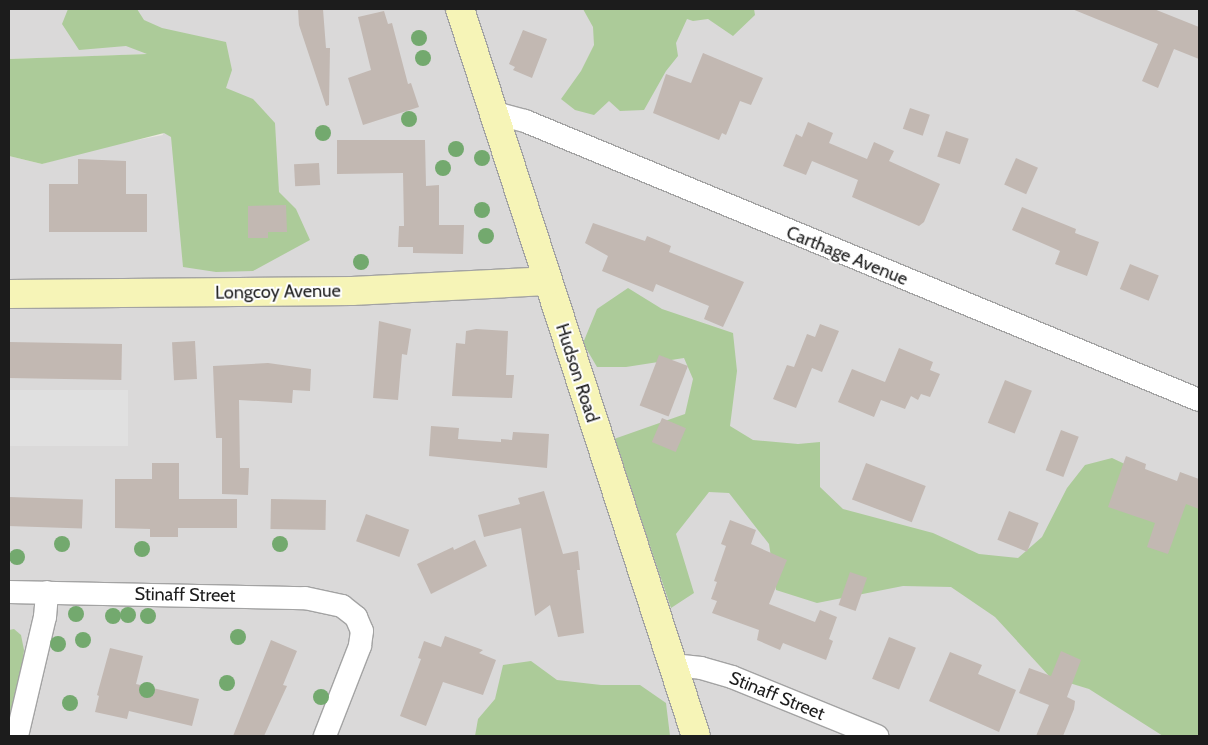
<!DOCTYPE html>
<html>
<head>
<meta charset="utf-8">
<style>
	body { margin:0 }
	#map { position:relative; width:1208px; height:745px; overflow:hidden; background:#ede9e2; font-family:Cabin,sans-serif }
	div>[style] { position:absolute }
	.residential>* { inset:0; background:#dad9d9 }
	.forest>* { inset:0; background:#accb99 }
	.parking>* { inset:0; background:#e0e0e0; transform-origin:0 0 }
	.building>* { inset:0; background:#c2b8b2; transform-origin:0 0 }
	.roads { filter:drop-shadow(1px 0 #a3a3a3) drop-shadow(-1px 0 #a3a3a3) drop-shadow(0 1px #a3a3a3) drop-shadow(0 -1px #a3a3a3) }
	.street>* { height:22px; margin:-11px; padding:0 11px; transform-origin:11px; border-radius:11px; background:#fff }
	.secondary>* { height:28px; margin:-14px; padding:0 14px; transform-origin:14px; border-radius:14px; background:#f6f4b7 }
	.trees>* { width:16px; height:16px; margin:-8px; border-radius:50%; background:#73a96e }
	span { translate:-50% -50%; white-space:nowrap; text-align:center; line-height:1.15; -webkit-text-stroke:4px #fff; paint-order:stroke }
	.street-label { font-size:18px; color:#1c1c1c }
	.frame { position:absolute; inset:0; border:10px solid #1c1c1c; pointer-events:none }
</style>
</head>
<body>
<div id="map">
	<div class="residential">
		<i style="clip-path:polygon(9px 9px,1199px 9px,1199px 736px,9px 736px,9px 156px,42px 164px,95px 148px,163px 135px,149px 54px,9px 59px)"></i>
	</div>
	<div class="forest">
		<i style="clip-path:polygon(68px 9px,137px 9px,144px 20px,162px 28px,226px 42px,232px 70px,226px 88px,253px 99px,275px 123px,279px 192px,296px 209px,310px 240px,253px 271px,216px 272px,183px 267px,171px 137px,164px 133px,42px 164px,9px 156px,9px 59px,147px 54px,126px 46px,79px 50px,62px 24px)"></i>
		<i style="clip-path:polygon(583px 9px,754px 9px,755px 15px,733px 36px,708px 19px,693px 21px,687px 19px,676px 43px,678px 56px,666px 71px,644px 110px,620px 111px,609px 101px,594px 115px,575px 110px,561px 99px,581px 71px,594px 45px,593px 27px)"></i>
		<i style="clip-path:polygon(628px 288px,662px 309px,733px 333px,737px 371px,730px 426px,753px 440px,798px 444px,820px 442px,820px 487px,843px 509px,933px 533px,979px 554px,1018px 558px,1042px 537px,1067px 488px,1085px 465px,1112px 458px,1167px 484px,1199px 506px,1199px 736px,1163px 736px,1089px 689px,1050px 677px,995px 617px,951px 587px,903px 586px,817px 603px,776px 590px,769px 544px,729px 493px,709px 492px,676px 534px,694px 593px,671px 608px,614px 439px,685px 414px,693px 379px,684px 358px,626px 367px,597px 367px,583px 343px,597px 309px)"></i>
		<i style="clip-path:polygon(14px 629px,21px 635px,24px 650px,20px 692px,9px 714px,9px 630px)"></i>
		<i style="clip-path:polygon(531px 661px,557px 680px,601px 685px,640px 685px,666px 703px,670px 736px,475px 736px,478px 719px,495px 699px,503px 665px)"></i>
	</div>
	<div class="parking">
		<i style="left:9px;top:390px;width:119px;height:56px"></i>
	</div>
	<div class="building">
		<i style="clip-path:polygon(298px 9px,323px 9px,326px 48px,330px 48px,329px 105px,326px 106px,299px 25px)"></i>
		<i style="clip-path:polygon(1072px 9px,1154px 9px,1199px 27px,1199px 59px,1174px 49px,1158px 88px,1142px 81px,1158px 44px)"></i>
		<i style="clip-path:polygon(384px 11px,388px 24px,392px 23px,408px 84px,411px 83px,419px 107px,363px 125px,348px 78px,371px 70px,358px 17px)"></i>
		<i style="clip-path:polygon(523px 30px,547px 39px,532px 78px,513px 70px,515px 67px,509px 64px)"></i>
		<i style="clip-path:polygon(703px 53px,763px 78px,751px 105px,740px 101px,726px 135px,722px 133px,719px 140px,653px 113px,666px 74px,691px 83px)"></i>
		<i style="left:910px;top:108px;width:21px;height:22px;rotate:19deg"></i>
		<i style="clip-path:polygon(808px 122px,833px 133px,829px 143px,867px 159px,874px 142px,894px 151px,889px 161px,940px 184px,924px 222px,919px 226px,852px 197px,858px 180px,812px 161px,806px 175px,783px 166px,796px 134px,802px 137px)"></i>
		<i style="left:946px;top:131px;width:24px;height:27px;rotate:19deg"></i>
		<i style="clip-path:polygon(337px 140px,425px 140px,426px 186px,439px 185px,439px 225px,464px 225px,463px 254px,413px 253px,413px 247px,398px 247px,399px 226px,404px 226px,403px 173px,337px 174px)"></i>
		<i style="left:1016px;top:158px;width:24px;height:29px;rotate:24deg"></i>
		<i style="clip-path:polygon(78px 159px,126px 161px,126px 194px,147px 194px,147px 232px,49px 232px,49px 184px,78px 184px)"></i>
		<i style="left:319px;top:163px;width:22px;height:25px;rotate:87deg"></i>
		<i style="clip-path:polygon(286px 205px,287px 232px,268px 232px,268px 238px,248px 238px,248px 206px)"></i>
		<i style="clip-path:polygon(1022px 207px,1076px 229px,1075px 233px,1099px 242px,1087px 276px,1055px 264px,1060px 251px,1012px 230px)"></i>
		<i style="clip-path:polygon(593px 223px,645px 241px,647px 236px,671px 246px,669px 252px,744px 282px,723px 327px,704px 319px,709px 306px,656px 284px,653px 292px,602px 271px,608px 256px,585px 243px)"></i>
		<i style="left:1130px;top:264px;width:31px;height:27px;rotate:22deg"></i>
		<i style="clip-path:polygon(379px 321px,411px 329px,407px 355px,402px 354px,398px 400px,373px 398px)"></i>
		<i style="clip-path:polygon(820px 324px,839px 331px,822px 372px,812px 368px,796px 408px,773px 399px,787px 365px,794px 367px,807px 334px,815px 337px)"></i>
		<i style="clip-path:polygon(476px 329px,508px 331px,506px 375px,514px 375px,512px 398px,452px 396px,456px 343px,465px 344px,466px 331px)"></i>
		<i style="left:195px;top:341px;width:38px;height:23px;rotate:87deg"></i>
		<i style="left:9px;top:342px;width:113px;height:36px;rotate:1deg"></i>
		<i style="clip-path:polygon(899px 348px,933px 362px,930px 370px,940px 374px,930px 397px,921px 394px,918px 400px,911px 396px,905px 409px,881px 400px,874px 417px,838px 402px,852px 369px,885px 382px)"></i>
		<i style="left:659px;top:355px;width:31px;height:54px;rotate:21deg"></i>
		<i style="clip-path:polygon(268px 363px,311px 369px,310px 391px,293px 390px,292px 403px,239px 400px,240px 468px,249px 468px,248px 495px,222px 494px,222px 438px,216px 438px,213px 366px)"></i>
		<i style="left:1005px;top:380px;width:29px;height:46px;rotate:22deg"></i>
		<i style="left:662px;top:418px;width:26px;height:26px;rotate:23deg"></i>
		<i style="clip-path:polygon(431px 426px,459px 428px,458px 439px,501px 442px,501px 439px,512px 440px,513px 432px,549px 434px,547px 468px,429px 456px)"></i>
		<i style="left:1061px;top:430px;width:19px;height:43px;rotate:21deg"></i>
		<i style="clip-path:polygon(1126px 456px,1146px 464px,1145px 469px,1177px 481px,1180px 472px,1199px 479px,1199px 509px,1186px 504px,1168px 554px,1147px 547px,1155px 523px,1108px 507px)"></i>
		<i style="clip-path:polygon(152px 463px,179px 463px,179px 499px,237px 499px,237px 528px,178px 528px,178px 537px,150px 537px,150px 529px,115px 528px,115px 479px,152px 479px)"></i>
		<i style="left:866px;top:463px;width:64px;height:39px;rotate:21deg"></i>
		<i style="clip-path:polygon(544px 491px,563px 554px,578px 551px,580px 570px,577px 570px,584px 633px,558px 637px,550px 605px,535px 616px,521px 528px,484px 537px,478px 515px,520px 504px,518px 498px)"></i>
		<i style="left:9px;top:497px;width:74px;height:29px;rotate:2deg"></i>
		<i style="left:271px;top:499px;width:55px;height:30px;rotate:1deg"></i>
		<i style="left:1009px;top:511px;width:32px;height:31px;rotate:22deg"></i>
		<i style="left:366px;top:514px;width:46px;height:29px;rotate:20deg"></i>
		<i style="clip-path:polygon(730px 520px,756px 530px,751px 544px,787px 560px,769px 604px,815px 622px,820px 610px,837px 617px,829px 639px,833px 641px,826px 660px,783px 643px,780px 650px,757px 640px,759px 630px,712px 613px,717px 601px,711px 599px,717px 582px,714px 581px,726px 546px,721px 544px)"></i>
		<i style="clip-path:polygon(475px 540px,487px 566px,431px 594px,417px 564px,453px 547px,454px 550px)"></i>
		<i style="left:850px;top:572px;width:18px;height:35px;rotate:19deg"></i>
		<i style="clip-path:polygon(445px 636px,483px 650px,479px 653px,496px 660px,483px 695px,443px 682px,426px 726px,400px 716px,421px 659px,418px 658px,424px 641px,441px 647px)"></i>
		<i style="left:889px;top:637px;width:29px;height:45px;rotate:22deg"></i>
		<i style="clip-path:polygon(271px 640px,297px 651px,283px 685px,287px 686px,264px 736px,233px 736px)"></i>
		<i style="clip-path:polygon(110px 648px,143px 656px,136px 684px,199px 699px,192px 726px,129px 711px,127px 719px,95px 712px,99px 696px,97px 695px)"></i>
		<i style="clip-path:polygon(1061px 651px,1081px 660px,1067px 697px,1075px 701px,1074px 709px,1063px 736px,1036px 736px,1049px 705px,1019px 693px,1029px 668px,1051px 676px)"></i>
		<i style="clip-path:polygon(950px 652px,982px 665px,978px 674px,1016px 690px,999px 732px,929px 701px)"></i>
	</div>
	<div class="roads">
		<div class="street">
			<i style="left:495px;top:113px;width:31px;rotate:15deg"></i>
			<i style="left:525px;top:121px;width:729px;rotate:22.49deg"></i>
			<i style="left:9px;top:592px;width:296px;rotate:1.2deg"></i>
			<i style="left:305px;top:598px;width:38px;rotate:12deg"></i>
			<i style="left:342px;top:606px;width:18px;rotate:38deg"></i>
			<i style="left:356px;top:617px;width:15px;rotate:67deg"></i>
			<i style="left:362px;top:631px;width:15px;rotate:98deg"></i>
			<i style="left:360px;top:646px;width:97px;rotate:111.3deg"></i>
			<i style="left:673px;top:665px;width:28px;rotate:6deg"></i>
			<i style="left:701px;top:668px;width:32px;rotate:16deg"></i>
			<i style="left:732px;top:677px;width:157px;rotate:22.1deg"></i>
			<i style="left:17px;top:736px;width:122px;rotate:-76.8deg"></i>
			<i style="left:45px;top:617px;width:25px;rotate:-85deg"></i>
		</div>
		<div class="secondary">
			<i style="left:460px;top:9px;width:764px;rotate:72.02deg"></i>
			<i style="left:9px;top:294px;width:343px;rotate:-0.5deg"></i>
			<i style="left:352px;top:291px;width:195px;rotate:-2.9deg"></i>
		</div>
	</div>
	<div class="trees">
		<i style="left:419px;top:38px"></i>
		<i style="left:423px;top:58px"></i>
		<i style="left:409px;top:119px"></i>
		<i style="left:323px;top:133px"></i>
		<i style="left:456px;top:149px"></i>
		<i style="left:482px;top:158px"></i>
		<i style="left:443px;top:168px"></i>
		<i style="left:482px;top:210px"></i>
		<i style="left:486px;top:236px"></i>
		<i style="left:361px;top:262px"></i>
		<i style="left:62px;top:544px"></i>
		<i style="left:280px;top:544px"></i>
		<i style="left:142px;top:549px"></i>
		<i style="left:17px;top:557px"></i>
		<i style="left:76px;top:614px"></i>
		<i style="left:128px;top:615px"></i>
		<i style="left:113px;top:616px"></i>
		<i style="left:148px;top:616px"></i>
		<i style="left:238px;top:637px"></i>
		<i style="left:83px;top:640px"></i>
		<i style="left:58px;top:644px"></i>
		<i style="left:227px;top:683px"></i>
		<i style="left:147px;top:690px"></i>
		<i style="left:321px;top:697px"></i>
		<i style="left:70px;top:703px"></i>
	</div>
	<div class="street-label">
		<span style="left:847px;top:256px;rotate:22deg">Carthage Avenue</span>
		<span style="left:278px;top:292px;rotate:-1deg">Longcoy Avenue</span>
		<span style="left:577px;top:373px;rotate:72deg">Hudson Road</span>
		<span style="left:185px;top:595px;rotate:1deg">Stinaff Street</span>
		<span style="left:777px;top:696px;rotate:22deg">Stinaff Street</span>
	</div>
	<div class="frame"></div>
</div>
</body>
</html>
